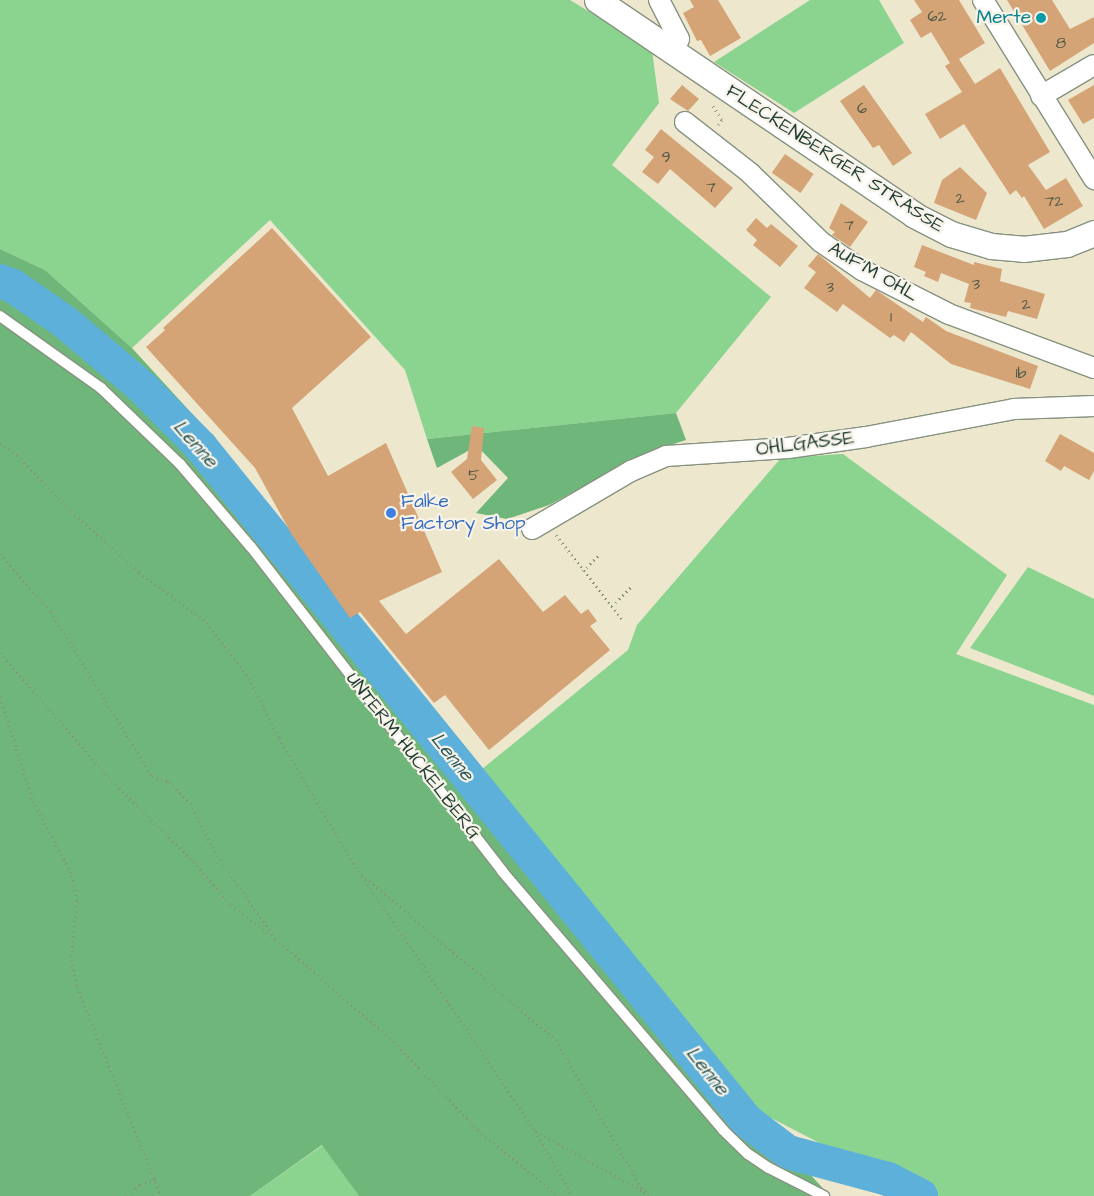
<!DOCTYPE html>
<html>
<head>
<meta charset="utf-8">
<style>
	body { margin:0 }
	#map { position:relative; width:1094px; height:1196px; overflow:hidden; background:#ede7cd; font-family:"Architects Daughter",sans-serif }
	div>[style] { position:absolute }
	.green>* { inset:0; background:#8ad490 }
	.forest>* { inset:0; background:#6fb67a }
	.river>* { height:34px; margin:-17px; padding:0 17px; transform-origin:17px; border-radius:17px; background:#5db0d9 }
	.building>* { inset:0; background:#d4a476; transform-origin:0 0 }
	.path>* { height:3px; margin-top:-1.5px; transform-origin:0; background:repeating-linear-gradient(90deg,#869280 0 1px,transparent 0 5px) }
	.roads { filter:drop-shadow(1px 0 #869280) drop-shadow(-1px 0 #869280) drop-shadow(0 1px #869280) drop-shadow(0 -1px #869280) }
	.service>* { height:10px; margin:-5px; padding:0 5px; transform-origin:5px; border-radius:5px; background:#fff }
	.minor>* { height:20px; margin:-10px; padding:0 10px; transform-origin:10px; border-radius:10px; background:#fff }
	.tertiary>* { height:25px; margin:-12.5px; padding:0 12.5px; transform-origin:12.5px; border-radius:12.5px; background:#fff }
	.dots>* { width:14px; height:14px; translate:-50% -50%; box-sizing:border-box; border:2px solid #f7f3e8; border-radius:50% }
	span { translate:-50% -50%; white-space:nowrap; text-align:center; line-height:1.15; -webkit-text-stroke:4.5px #f7f3e8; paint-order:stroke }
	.number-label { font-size:16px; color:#4c5744 }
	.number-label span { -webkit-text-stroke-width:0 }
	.culture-label { font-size:19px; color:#0d838f }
	.right { translate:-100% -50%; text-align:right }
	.street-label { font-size:19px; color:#1f3d34 }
	.shop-label { font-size:19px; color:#366cbe }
	.left { translate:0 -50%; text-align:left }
	.water-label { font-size:20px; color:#2e5a5d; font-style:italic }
</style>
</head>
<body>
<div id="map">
	<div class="green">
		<i style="clip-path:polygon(0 0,570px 0,652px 50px,659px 103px,612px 165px,771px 297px,676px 413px,427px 439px,405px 370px,270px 220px,132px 348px,45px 270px,0 249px)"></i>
		<i style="clip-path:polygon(810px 0,879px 0,904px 43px,794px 113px,714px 62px)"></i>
		<i style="clip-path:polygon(843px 454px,1007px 575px,956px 654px,1094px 705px,1094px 1196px,922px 1196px,746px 1105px,476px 774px,628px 650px,637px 625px,781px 458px)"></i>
		<i style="clip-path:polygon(1028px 567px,1094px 599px,1094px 696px,970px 648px)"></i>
		<i style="clip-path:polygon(323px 1145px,359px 1196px,250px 1196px)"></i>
	</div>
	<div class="forest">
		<i style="clip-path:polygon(0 249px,45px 270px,132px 348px,216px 440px,350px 622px,746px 1105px,830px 1196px,359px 1196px,322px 1145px,250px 1196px,0 1196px)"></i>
		<i style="clip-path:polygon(676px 413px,686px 440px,648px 452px,549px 505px,507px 519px,476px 513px,508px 478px,477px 446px,437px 468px,427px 439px)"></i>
	</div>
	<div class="river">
		<i style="left:0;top:281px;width:14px;rotate:21deg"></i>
		<i style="left:13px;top:286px;width:63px;rotate:34.7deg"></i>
		<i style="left:65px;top:322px;width:102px;rotate:40.2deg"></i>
		<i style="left:143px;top:388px;width:83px;rotate:45.5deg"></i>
		<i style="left:201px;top:447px;width:867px;rotate:50.99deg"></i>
		<i style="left:747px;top:1121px;width:51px;rotate:37.1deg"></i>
		<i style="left:788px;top:1152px;width:104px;rotate:15.1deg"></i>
		<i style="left:888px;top:1179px;width:37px;rotate:27deg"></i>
	</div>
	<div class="building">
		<i style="clip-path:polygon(690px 0,718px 0,741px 38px,710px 56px,701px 40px,697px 41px,683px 13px,694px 7px)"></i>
		<i style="clip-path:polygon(914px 0,959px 0,985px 43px,959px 59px,975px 84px,1000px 68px,1050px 152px,1028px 165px,1046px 190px,1066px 178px,1083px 206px,1044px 229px,1024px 196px,1022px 198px,1016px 190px,1010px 195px,964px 124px,940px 139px,925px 114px,962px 92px,945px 66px,950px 63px,931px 32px,921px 38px,910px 20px,922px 12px)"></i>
		<i style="clip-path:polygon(1007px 0,1052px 0,1070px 29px,1094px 17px,1094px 43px,1050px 71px)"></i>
		<i style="clip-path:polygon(682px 85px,699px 99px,688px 111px,670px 99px)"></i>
		<i style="clip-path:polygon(864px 85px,912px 153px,893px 166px,879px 145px,873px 148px,840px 101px)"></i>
		<i style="clip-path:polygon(1094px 85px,1094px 118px,1083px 124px,1068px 100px)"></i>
		<i style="clip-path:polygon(661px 129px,733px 188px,715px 208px,670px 169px,658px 184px,642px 172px,654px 157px,645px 150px)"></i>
		<i style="left:785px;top:154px;width:35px;height:23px;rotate:35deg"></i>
		<i style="clip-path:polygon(960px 167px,987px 193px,976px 220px,934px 203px,942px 180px)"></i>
		<i style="clip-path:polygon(841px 203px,868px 222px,850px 247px,832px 235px,835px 232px,829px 228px)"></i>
		<i style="clip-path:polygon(756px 218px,767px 228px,771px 224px,798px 246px,780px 267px,753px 245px,757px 240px,746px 230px)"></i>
		<i style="clip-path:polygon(272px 228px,371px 337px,292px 408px,328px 476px,386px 443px,442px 572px,379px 601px,406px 634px,499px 559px,543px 612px,565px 595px,581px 614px,588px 609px,597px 621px,590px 626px,610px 650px,489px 750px,445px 695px,434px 703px,360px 612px,350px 618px,292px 535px,255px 468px,146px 347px,165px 330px,163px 328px)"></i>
		<i style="clip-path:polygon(922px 245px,974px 265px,974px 262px,1002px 269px,1000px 281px,1045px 294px,1037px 319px,1008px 311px,1006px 317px,970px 308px,971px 303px,964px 302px,969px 284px,941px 273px,938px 282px,924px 276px,926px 272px,914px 267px)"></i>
		<i style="clip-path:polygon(818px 254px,870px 298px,876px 290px,923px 322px,926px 317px,946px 331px,1038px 366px,1030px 389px,951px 364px,911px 332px,904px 342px,894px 335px,890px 338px,843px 304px,837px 312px,804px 288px,816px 272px,808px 266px)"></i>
		<i style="clip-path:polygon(472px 426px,484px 428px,481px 460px,497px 480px,473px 499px,451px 472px,467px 459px)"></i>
		<i style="clip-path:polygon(1060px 434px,1094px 453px,1094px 471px,1089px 480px,1064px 466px,1061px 471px,1045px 461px)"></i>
	</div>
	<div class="path">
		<i style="left:713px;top:106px;width:17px;rotate:57deg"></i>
		<i style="left:722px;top:120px;width:6px;rotate:129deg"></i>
		<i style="left:0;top:443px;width:21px;rotate:35deg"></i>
		<i style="left:17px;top:455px;width:78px;rotate:46deg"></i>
		<i style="left:71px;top:511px;width:91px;rotate:41.9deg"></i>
		<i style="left:139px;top:572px;width:79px;rotate:36.3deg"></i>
		<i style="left:203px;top:619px;width:75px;rotate:52.1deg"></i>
		<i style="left:249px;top:678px;width:67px;rotate:63.4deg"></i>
		<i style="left:279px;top:738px;width:155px;rotate:59.3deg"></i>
		<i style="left:358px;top:871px;width:260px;rotate:40.5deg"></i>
		<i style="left:556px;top:1040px;width:176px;rotate:59.9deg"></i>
		<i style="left:644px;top:1192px;width:7px;rotate:34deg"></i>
		<i style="left:556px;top:535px;width:107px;rotate:51.8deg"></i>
		<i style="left:0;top:554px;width:77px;rotate:48.7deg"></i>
		<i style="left:51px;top:612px;width:193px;rotate:58.4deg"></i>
		<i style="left:152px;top:776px;width:18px;rotate:19deg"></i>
		<i style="left:169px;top:782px;width:30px;rotate:45deg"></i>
		<i style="left:190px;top:803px;width:49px;rotate:63.4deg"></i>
		<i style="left:212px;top:847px;width:109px;rotate:55.4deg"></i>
		<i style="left:583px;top:571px;width:23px;rotate:-45deg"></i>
		<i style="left:612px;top:606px;width:27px;rotate:-45deg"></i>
		<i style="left:0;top:653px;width:170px;rotate:48.8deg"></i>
		<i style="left:112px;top:781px;width:110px;rotate:44.6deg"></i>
		<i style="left:190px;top:858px;width:62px;rotate:48.9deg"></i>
		<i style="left:231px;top:905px;width:56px;rotate:37.1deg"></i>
		<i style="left:276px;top:939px;width:157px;rotate:41.1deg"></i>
		<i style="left:394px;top:1042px;width:122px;rotate:46.3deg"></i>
		<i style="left:478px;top:1130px;width:104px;rotate:39.5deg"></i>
		<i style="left:0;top:697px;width:109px;rotate:72.4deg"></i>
		<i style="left:33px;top:801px;width:84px;rotate:62.2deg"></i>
		<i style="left:72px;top:875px;width:26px;rotate:79deg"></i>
		<i style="left:77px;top:901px;width:59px;rotate:95.8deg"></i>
		<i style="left:71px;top:960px;width:28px;rotate:77deg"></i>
		<i style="left:77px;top:987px;width:225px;rotate:68.1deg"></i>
		<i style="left:362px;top:876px;width:308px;rotate:55.8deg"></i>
		<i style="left:535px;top:1131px;width:75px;rotate:59.7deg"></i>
		<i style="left:536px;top:1131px;width:124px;rotate:29.5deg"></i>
		<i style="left:128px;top:1196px;width:17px;rotate:-45deg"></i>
		<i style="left:140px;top:1184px;width:17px;rotate:-17deg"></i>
	</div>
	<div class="roads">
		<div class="service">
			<i style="left:0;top:316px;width:124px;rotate:35.5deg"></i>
			<i style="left:101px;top:388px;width:110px;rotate:43.9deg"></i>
			<i style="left:180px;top:464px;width:109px;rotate:49.5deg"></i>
			<i style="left:251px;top:547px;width:410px;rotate:52.2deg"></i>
			<i style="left:502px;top:871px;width:340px;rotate:49.5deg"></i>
			<i style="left:723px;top:1130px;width:35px;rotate:44deg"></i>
			<i style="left:748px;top:1154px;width:25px;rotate:34deg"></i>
			<i style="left:769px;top:1168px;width:62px;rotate:27deg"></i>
		</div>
		<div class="minor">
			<i style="left:659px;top:0;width:44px;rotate:62.9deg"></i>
			<i style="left:679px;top:39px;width:14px;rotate:120deg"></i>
			<i style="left:983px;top:0;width:211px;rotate:58.2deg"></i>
			<i style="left:1041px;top:96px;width:61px;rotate:-30.3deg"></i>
			<i style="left:685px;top:122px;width:83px;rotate:38.1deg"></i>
			<i style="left:750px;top:173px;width:99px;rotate:44.2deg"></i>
			<i style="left:821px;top:242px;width:50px;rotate:34.3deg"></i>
			<i style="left:862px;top:270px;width:97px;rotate:26.8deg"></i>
			<i style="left:949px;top:314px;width:155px;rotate:20.4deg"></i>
			<i style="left:532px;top:529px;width:115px;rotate:-30.4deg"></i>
			<i style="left:631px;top:471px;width:38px;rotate:-23deg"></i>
			<i style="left:666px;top:456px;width:122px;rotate:-3.8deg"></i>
			<i style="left:788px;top:448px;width:79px;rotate:-8deg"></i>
			<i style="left:866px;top:437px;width:151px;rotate:-10.7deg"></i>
			<i style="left:1014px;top:409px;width:80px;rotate:-2.1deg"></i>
		</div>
		<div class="tertiary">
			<i style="left:597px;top:0;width:383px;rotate:34.1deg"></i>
			<i style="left:914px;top:215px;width:42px;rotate:27.2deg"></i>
			<i style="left:951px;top:234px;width:42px;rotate:16.7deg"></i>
			<i style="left:991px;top:246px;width:32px;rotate:5deg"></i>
			<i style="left:1023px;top:249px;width:44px;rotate:-6.5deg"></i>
			<i style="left:1067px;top:244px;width:29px;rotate:-22deg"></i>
		</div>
	</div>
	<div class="dots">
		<i style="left:1041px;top:18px;background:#0f9aa8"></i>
		<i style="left:391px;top:513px;background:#3f7fe0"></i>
	</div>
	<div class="number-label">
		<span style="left:937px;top:16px">62</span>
		<span style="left:1061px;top:43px">8</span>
		<span style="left:862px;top:108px">6</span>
		<span style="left:666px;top:157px">9</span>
		<span style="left:711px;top:187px">7</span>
		<span style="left:960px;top:198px">2</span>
		<span style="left:1054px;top:201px">72</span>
		<span style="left:849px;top:225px">7</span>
		<span style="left:976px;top:284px">3</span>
		<span style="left:830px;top:287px">3</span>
		<span style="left:1026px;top:304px">2</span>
		<span style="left:891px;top:317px">1</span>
		<span style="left:1021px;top:373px">1b</span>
		<span style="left:474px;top:475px">5</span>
	</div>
	<div class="culture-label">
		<span class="right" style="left:1031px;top:18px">Merte</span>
	</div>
	<div class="street-label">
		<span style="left:835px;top:159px;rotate:33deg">FLECKENBERGER STRASSE</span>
		<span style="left:873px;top:272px;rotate:30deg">AUF'M OHL</span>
		<span style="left:805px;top:444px;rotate:-7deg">OHLGASSE</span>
		<span style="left:413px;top:756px;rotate:52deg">UNTERM HUCKELBERG</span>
	</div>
	<div class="shop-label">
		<span class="left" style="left:401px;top:513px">Falke<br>Factory Shop</span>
	</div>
	<div class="water-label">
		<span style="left:195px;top:444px;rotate:48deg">Lenne</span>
		<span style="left:452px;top:757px;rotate:51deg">Lenne</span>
		<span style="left:707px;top:1071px;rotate:51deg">Lenne</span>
	</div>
</div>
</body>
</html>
